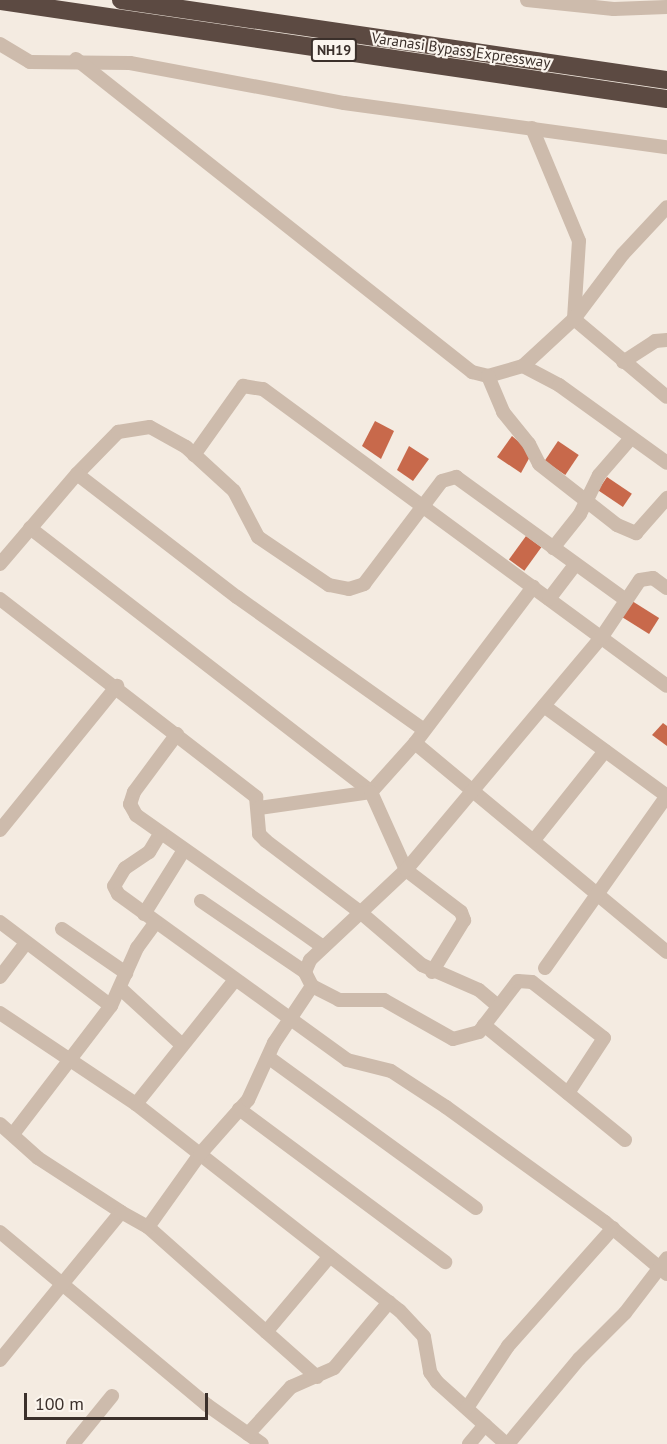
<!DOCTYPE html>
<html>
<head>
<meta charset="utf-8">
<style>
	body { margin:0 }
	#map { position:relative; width:667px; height:1444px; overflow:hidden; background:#f4ebe1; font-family:"PT Sans",sans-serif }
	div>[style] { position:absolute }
	.building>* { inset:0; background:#c8694b; transform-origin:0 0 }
	.minor>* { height:14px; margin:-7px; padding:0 7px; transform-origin:7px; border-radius:7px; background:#cdbbac }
	.highway>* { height:18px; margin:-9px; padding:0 9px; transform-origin:9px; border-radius:9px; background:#5c4a42 }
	span { translate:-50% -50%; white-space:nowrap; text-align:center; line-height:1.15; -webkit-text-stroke:4.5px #fbf5ee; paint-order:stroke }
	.shield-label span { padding:2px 4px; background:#fbf5ee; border:2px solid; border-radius:4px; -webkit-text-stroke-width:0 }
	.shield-label { font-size:14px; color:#3b302b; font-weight:700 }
	.street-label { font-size:15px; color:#3b302b }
	.scale { position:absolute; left:24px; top:1393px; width:184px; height:27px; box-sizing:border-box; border:3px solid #3b302b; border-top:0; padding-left:8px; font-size:18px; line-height:21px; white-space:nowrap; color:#3b302b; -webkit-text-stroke:4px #fbf5ee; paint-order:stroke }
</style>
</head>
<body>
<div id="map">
	<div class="building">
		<i style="clip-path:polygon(375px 421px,394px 431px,381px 459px,362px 446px)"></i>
		<i style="clip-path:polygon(512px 436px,532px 453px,521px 473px,497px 457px)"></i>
		<i style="left:558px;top:441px;width:25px;height:24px;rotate:34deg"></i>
		<i style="clip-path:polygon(409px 446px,429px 459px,413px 481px,397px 470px)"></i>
		<i style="left:607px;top:477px;width:30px;height:16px;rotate:34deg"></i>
		<i style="left:526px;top:536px;width:19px;height:29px;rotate:36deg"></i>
		<i style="left:632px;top:601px;width:32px;height:19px;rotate:32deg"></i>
		<i style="clip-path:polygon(663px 723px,667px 726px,667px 746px,652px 735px)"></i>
	</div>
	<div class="minor">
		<i style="left:527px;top:0;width:87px;rotate:5.9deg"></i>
		<i style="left:614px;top:9px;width:53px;rotate:-2.2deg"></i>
		<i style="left:0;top:44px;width:35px;rotate:31deg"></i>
		<i style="left:30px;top:62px;width:100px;rotate:0.6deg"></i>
		<i style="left:130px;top:63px;width:218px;rotate:10.6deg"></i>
		<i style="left:344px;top:103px;width:326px;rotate:7.8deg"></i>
		<i style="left:76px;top:59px;width:505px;rotate:38.32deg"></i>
		<i style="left:472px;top:372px;width:16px;rotate:14deg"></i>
		<i style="left:488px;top:376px;width:36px;rotate:-16deg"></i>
		<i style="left:523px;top:366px;width:41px;rotate:27.8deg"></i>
		<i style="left:559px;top:385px;width:133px;rotate:35.8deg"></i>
		<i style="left:532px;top:128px;width:122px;rotate:67.4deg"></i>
		<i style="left:579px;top:241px;width:78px;rotate:93.7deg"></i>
		<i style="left:574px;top:319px;width:121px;rotate:40deg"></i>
		<i style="left:623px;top:362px;width:38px;rotate:-33deg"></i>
		<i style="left:655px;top:341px;width:12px;rotate:-5deg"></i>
		<i style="left:523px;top:366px;width:69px;rotate:-42.7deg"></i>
		<i style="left:574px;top:319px;width:81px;rotate:-53deg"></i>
		<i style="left:623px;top:254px;width:64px;rotate:-46.9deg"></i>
		<i style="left:488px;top:376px;width:39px;rotate:67deg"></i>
		<i style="left:503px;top:412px;width:41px;rotate:50.9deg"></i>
		<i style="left:529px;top:444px;width:22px;rotate:63deg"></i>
		<i style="left:539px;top:464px;width:99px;rotate:38deg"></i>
		<i style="left:617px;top:525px;width:21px;rotate:23deg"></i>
		<i style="left:636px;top:533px;width:47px;rotate:-48.5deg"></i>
		<i style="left:194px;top:455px;width:85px;rotate:-54.6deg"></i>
		<i style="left:243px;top:386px;width:20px;rotate:9deg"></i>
		<i style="left:263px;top:389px;width:501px;rotate:36.32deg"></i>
		<i style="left:77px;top:474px;width:59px;rotate:-45.7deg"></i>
		<i style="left:118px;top:432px;width:32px;rotate:-9deg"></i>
		<i style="left:150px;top:427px;width:41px;rotate:29.1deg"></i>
		<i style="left:186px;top:447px;width:65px;rotate:42.5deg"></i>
		<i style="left:234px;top:491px;width:52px;rotate:62.4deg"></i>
		<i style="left:258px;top:537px;width:86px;rotate:34.1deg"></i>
		<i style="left:329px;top:585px;width:20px;rotate:11deg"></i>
		<i style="left:349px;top:589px;width:16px;rotate:-18deg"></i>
		<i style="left:364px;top:584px;width:129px;rotate:-52.9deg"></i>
		<i style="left:442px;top:481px;width:15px;rotate:-16deg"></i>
		<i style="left:456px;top:477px;width:210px;rotate:35.9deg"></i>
		<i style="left:30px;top:528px;width:431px;rotate:37.7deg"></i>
		<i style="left:371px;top:792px;width:66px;rotate:-48.1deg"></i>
		<i style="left:415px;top:743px;width:196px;rotate:-52.9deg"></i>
		<i style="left:553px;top:548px;width:43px;rotate:-51.5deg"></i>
		<i style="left:580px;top:514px;width:43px;rotate:-64deg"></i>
		<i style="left:599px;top:475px;width:49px;rotate:-49.1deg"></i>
		<i style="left:0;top:564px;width:118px;rotate:-49.5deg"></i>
		<i style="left:77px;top:474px;width:202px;rotate:37.6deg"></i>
		<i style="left:237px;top:597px;width:229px;rotate:35.4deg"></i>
		<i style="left:0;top:599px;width:324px;rotate:37.7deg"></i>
		<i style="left:256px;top:797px;width:37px;rotate:85deg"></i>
		<i style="left:259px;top:834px;width:10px;rotate:45deg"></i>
		<i style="left:266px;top:841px;width:118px;rotate:37.1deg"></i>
		<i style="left:360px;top:912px;width:82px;rotate:40.5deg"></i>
		<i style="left:422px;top:965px;width:62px;rotate:23.7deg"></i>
		<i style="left:479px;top:990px;width:23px;rotate:40deg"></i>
		<i style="left:549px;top:599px;width:43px;rotate:-52.6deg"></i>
		<i style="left:544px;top:706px;width:152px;rotate:36.2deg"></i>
		<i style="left:177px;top:734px;width:72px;rotate:126.6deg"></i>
		<i style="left:134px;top:792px;width:13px;rotate:108deg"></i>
		<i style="left:130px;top:804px;width:13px;rotate:61deg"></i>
		<i style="left:136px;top:815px;width:229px;rotate:35.2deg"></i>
		<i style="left:415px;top:743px;width:327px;rotate:39.7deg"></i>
		<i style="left:259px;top:808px;width:113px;rotate:-8.1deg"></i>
		<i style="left:371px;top:792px;width:85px;rotate:65.8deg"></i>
		<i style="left:406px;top:870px;width:69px;rotate:37.4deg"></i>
		<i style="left:461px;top:912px;width:9px;rotate:69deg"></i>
		<i style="left:464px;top:920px;width:61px;rotate:121.6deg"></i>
		<i style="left:0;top:830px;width:186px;rotate:-50.9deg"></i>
		<i style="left:160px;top:834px;width:21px;rotate:121deg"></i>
		<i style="left:149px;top:852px;width:29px;rotate:146deg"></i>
		<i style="left:125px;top:868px;width:21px;rotate:121deg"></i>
		<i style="left:114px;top:886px;width:9px;rotate:63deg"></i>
		<i style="left:118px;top:894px;width:283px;rotate:35.9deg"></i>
		<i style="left:347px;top:1060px;width:45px;rotate:14deg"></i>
		<i style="left:391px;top:1071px;width:66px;rotate:33.2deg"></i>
		<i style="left:446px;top:1107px;width:196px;rotate:35.9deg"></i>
		<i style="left:605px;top:1222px;width:81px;rotate:40deg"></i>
		<i style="left:534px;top:840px;width:114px;rotate:-51.4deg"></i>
		<i style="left:201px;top:901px;width:126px;rotate:34.3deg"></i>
		<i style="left:144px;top:914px;width:75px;rotate:-58deg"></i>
		<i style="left:0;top:922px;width:139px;rotate:37.1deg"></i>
		<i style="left:62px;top:929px;width:78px;rotate:34.5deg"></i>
		<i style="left:545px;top:968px;width:211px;rotate:-54.7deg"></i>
		<i style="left:0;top:977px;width:43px;rotate:-52.6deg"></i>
		<i style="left:312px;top:986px;width:30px;rotate:27deg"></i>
		<i style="left:339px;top:1000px;width:45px"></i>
		<i style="left:384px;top:1000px;width:79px;rotate:29.5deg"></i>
		<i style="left:453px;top:1039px;width:27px;rotate:-15deg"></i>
		<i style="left:479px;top:1032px;width:64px;rotate:-52.6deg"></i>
		<i style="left:518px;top:981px;width:14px;rotate:4deg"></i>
		<i style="left:532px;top:982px;width:91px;rotate:37.9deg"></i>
		<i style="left:604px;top:1038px;width:66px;rotate:123.2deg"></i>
		<i style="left:121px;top:989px;width:81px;rotate:42.5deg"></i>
		<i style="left:0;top:1013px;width:164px;rotate:33.8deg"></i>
		<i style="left:136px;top:1104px;width:335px;rotate:38.1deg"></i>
		<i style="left:400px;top:1311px;width:35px;rotate:47deg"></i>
		<i style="left:424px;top:1337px;width:36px;rotate:80deg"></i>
		<i style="left:430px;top:1372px;width:12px;rotate:55deg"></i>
		<i style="left:437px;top:1382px;width:93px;rotate:41.9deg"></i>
		<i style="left:484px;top:1025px;width:182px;rotate:39.2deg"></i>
		<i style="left:268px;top:1057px;width:257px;rotate:36deg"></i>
		<i style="left:136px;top:1104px;width:159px;rotate:-51.4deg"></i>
		<i style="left:239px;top:1109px;width:257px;rotate:36.6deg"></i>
		<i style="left:0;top:1124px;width:51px;rotate:41.8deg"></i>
		<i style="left:38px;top:1158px;width:99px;rotate:33deg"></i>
		<i style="left:13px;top:1134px;width:161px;rotate:-52.6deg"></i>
		<i style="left:111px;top:1006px;width:64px;rotate:-65.9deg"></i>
		<i style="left:137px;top:948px;width:32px;rotate:-54deg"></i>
		<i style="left:148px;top:1227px;width:226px;rotate:41.6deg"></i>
		<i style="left:0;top:1232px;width:270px;rotate:39.9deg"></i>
		<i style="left:207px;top:1405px;width:67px;rotate:35.3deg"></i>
		<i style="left:266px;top:1332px;width:99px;rotate:-49.9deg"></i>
		<i style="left:0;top:1360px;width:191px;rotate:-50.7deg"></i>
		<i style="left:121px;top:1212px;width:31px;rotate:29deg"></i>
		<i style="left:148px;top:1227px;width:90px;rotate:-54.5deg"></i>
		<i style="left:200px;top:1154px;width:72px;rotate:-48.4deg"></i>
		<i style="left:248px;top:1100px;width:63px;rotate:-65.5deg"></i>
		<i style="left:274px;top:1043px;width:69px;rotate:-56.3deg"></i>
		<i style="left:312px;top:986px;width:16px;rotate:-117deg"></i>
		<i style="left:305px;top:972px;width:13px;rotate:-67deg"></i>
		<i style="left:310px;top:960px;width:132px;rotate:-43.2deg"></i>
		<i style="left:406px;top:870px;width:303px;rotate:-50deg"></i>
		<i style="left:601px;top:638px;width:70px;rotate:-56.1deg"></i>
		<i style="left:640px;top:580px;width:13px;rotate:-9deg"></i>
		<i style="left:653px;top:578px;width:17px;rotate:36deg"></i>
		<i style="left:467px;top:1408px;width:74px;rotate:-56.5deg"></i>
		<i style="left:508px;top:1346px;width:158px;rotate:-48.3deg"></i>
		<i style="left:248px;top:1434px;width:64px;rotate:-47.5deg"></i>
		<i style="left:291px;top:1387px;width:47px;rotate:-23.8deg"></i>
		<i style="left:334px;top:1368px;width:86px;rotate:-50.2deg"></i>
		<i style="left:73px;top:1444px;width:62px;rotate:-50.9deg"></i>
		<i style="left:469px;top:1444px;width:25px;rotate:-50deg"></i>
		<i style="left:508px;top:1444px;width:111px;rotate:-50.1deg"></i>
		<i style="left:579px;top:1359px;width:65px;rotate:-45deg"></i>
		<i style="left:625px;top:1313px;width:69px;rotate:-52.6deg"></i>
	</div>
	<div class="highway">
		<i style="left:121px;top:0;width:552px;rotate:8.34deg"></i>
		<i style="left:0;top:1px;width:674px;rotate:8.36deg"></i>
	</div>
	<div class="shield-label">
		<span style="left:334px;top:50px">NH19</span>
	</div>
	<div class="street-label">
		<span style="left:461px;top:50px;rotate:8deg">Varanasi Bypass Expressway</span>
	</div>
	<div class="scale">100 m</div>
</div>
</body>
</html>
